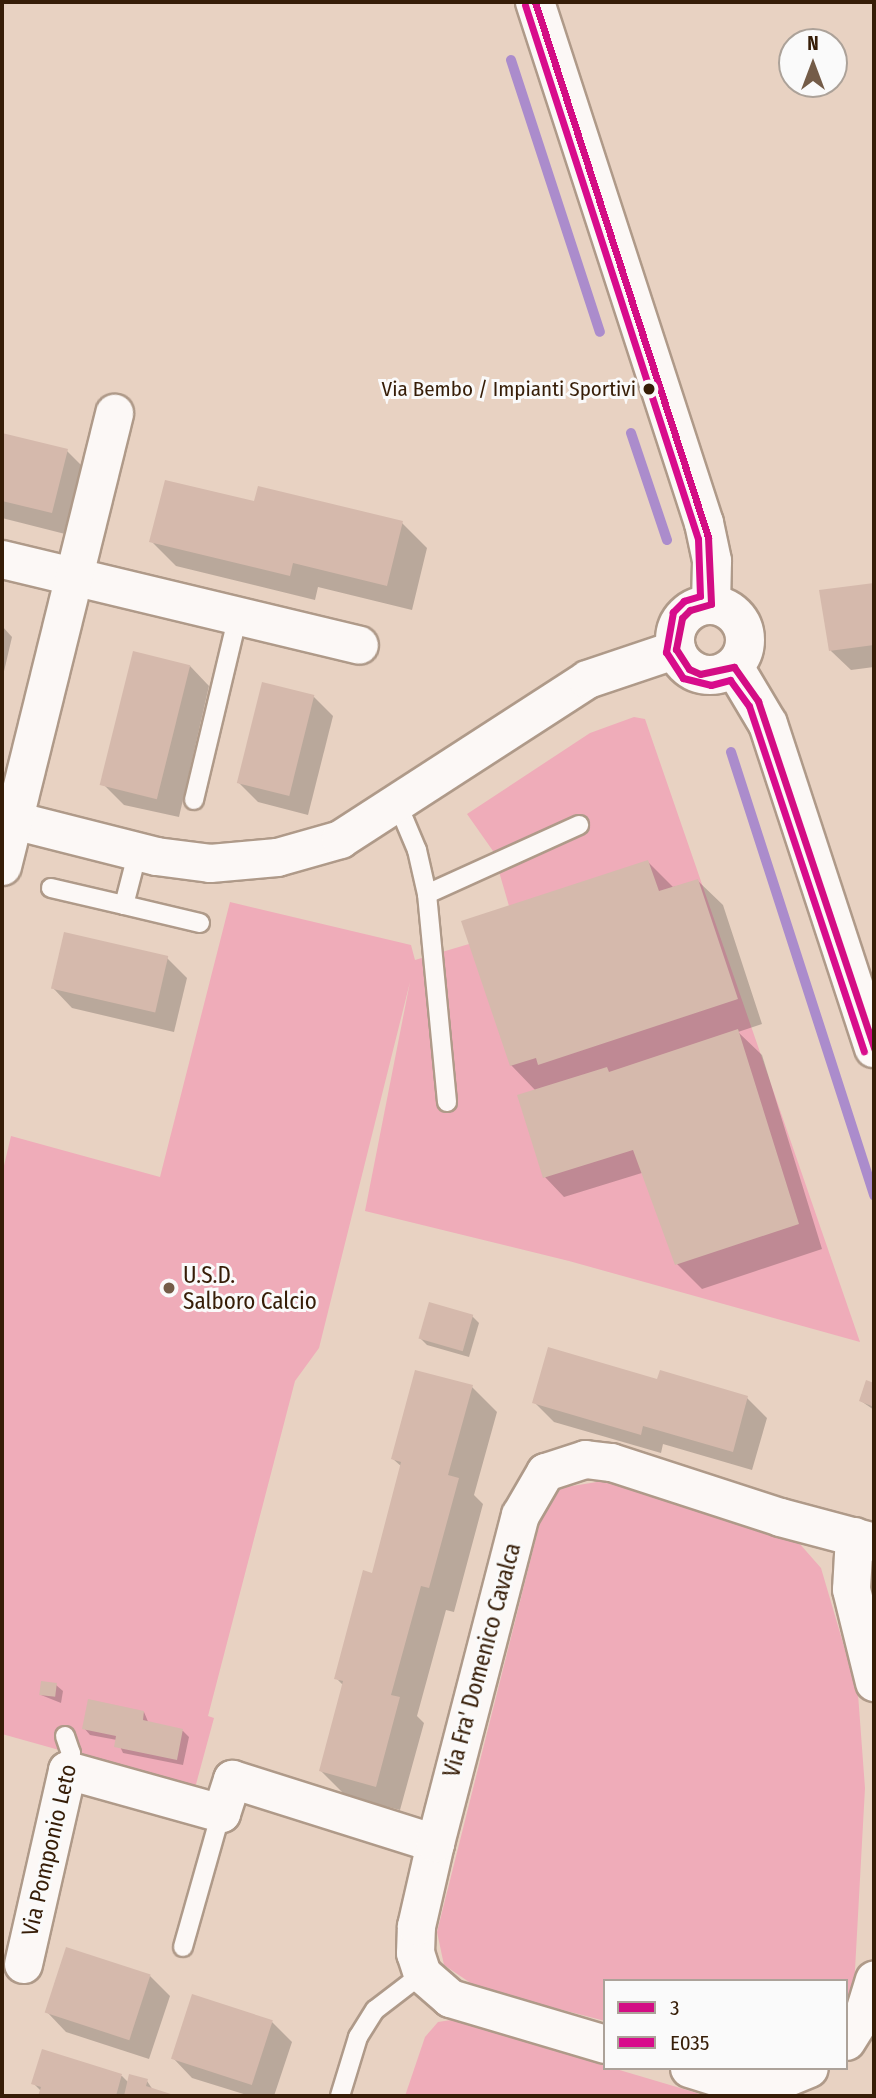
<!DOCTYPE html>
<html>
<head>
<meta charset="utf-8">
<style>
	body { margin:0 }
	#map { position:relative; width:876px; height:2098px; overflow:hidden; background:#e8d2c2; font-family:"Fira Sans Condensed",sans-serif }
	div>[style] { position:absolute }
	.green>* { inset:0; background:#efacb9 }
	.shadow>* { inset:0; background:#0003 }
	.stream>* { height:10px; margin:-5px; padding:0 5px; transform-origin:5px; border-radius:5px; background:#ab8ccc }
	.building>* { inset:0; background:#d5b9ac; transform-origin:0 0 }
	.roads { filter:drop-shadow(2px 0 #af9a89) drop-shadow(-2px 0 #af9a89) drop-shadow(0 2px #af9a89) drop-shadow(0 -2px #af9a89) }
	.service>* { height:18px; margin:-9px; padding:0 9px; transform-origin:9px; border-radius:9px; background:#fcf8f6 }
	.minor>* { height:37px; margin:-18.5px; padding:0 18.5px; transform-origin:18.5px; border-radius:18.5px; background:#fcf8f6 }
	.secondary>* { height:38px; margin:-19px; padding:0 19px; transform-origin:19px; border-radius:19px; background:#fcf8f6 }
	.secondary>.ring { margin:-19px; padding:0; box-sizing:content-box; background:none; border:38px solid #fcf8f6; border-radius:50% }
	.bus-1>* { height:7px; margin:-3.5px; padding:0 3.5px; transform-origin:3.5px; border-radius:3.5px; background:#d30d84 }
	.bus-2>* { height:7px; margin:-3.5px; padding:0 3.5px; transform-origin:3.5px; border-radius:3.5px; background:#d80c8c }
	.dots>* { width:19px; height:19px; translate:-50% -50%; box-sizing:border-box; border:4px solid #fafafa; border-radius:50% }
	span { translate:-50% -50%; white-space:nowrap; text-align:center; line-height:1.15; -webkit-text-stroke:6px #fafafa; paint-order:stroke }
	.bus-label { font-size:21px; color:#361d07 }
	.right { translate:-100% -50%; text-align:right }
	.poi-label { font-size:23px; color:#361d07 }
	.left { translate:0 -50%; text-align:left }
	.street-label { font-size:23px; color:#361d07 }
	.frame { position:absolute; inset:0; border:4px solid #361d07; pointer-events:none }
	.legend { position:absolute; left:603px; top:1979px; width:245px; height:91px; box-sizing:border-box; background:#fafafa; border:2px solid #aca299; margin:0; padding:9px 12px; list-style:none; font-size:21px; color:#361d07 }
	.legend li { display:flex; align-items:center; gap:14px; height:35px }
	.legend b { width:35px; border:2px solid #aca299 }
	.north { position:absolute; left:778px; top:28px; width:70px; height:70px; box-sizing:border-box; background:#fafafa; border:2px solid #aca299; border-radius:50%; rotate:0deg; font-size:19px; font-weight:700; line-height:28px; text-align:center; color:#361d07 }
	.north::after { content:''; display:block; margin:auto; width:24px; height:32px; background:#745c48; clip-path:polygon(50% 0,100% 100%,50% 72%,0 100%) }
</style>
</head>
<body>
<div id="map">
	<div class="green">
		<i style="clip-path:polygon(634px 717px,645px 719px,860px 1342px,569px 1261px,365px 1211px,410px 982px,319px 1348px,295px 1381px,208px 1716px,214px 1718px,195px 1788px,2px 1734px,2px 1174px,11px 1136px,160px 1177px,230px 902px,411px 945px,415px 960px,469px 944px,509px 906px,493px 851px,467px 814px,590px 733px)"></i>
		<i style="clip-path:polygon(603px 1481px,799px 1543px,821px 1568px,858px 1694px,865px 1788px,854px 1988px,846px 2006px,846px 1981px,605px 1981px,605px 2021px,478px 1988px,444px 1965px,437px 1932px,540px 1522px,560px 1488px)"></i>
		<i style="clip-path:polygon(451px 2020px,697px 2093px,701px 2096px,405px 2096px,425px 2037px,438px 2022px)"></i>
	</div>
	<div class="shadow">
		<i style="clip-path:polygon(2px 435px,67px 451px,92px 476px,77px 537px,2px 518px)"></i>
		<i style="clip-path:polygon(255px 503px,402px 523px,427px 548px,412px 610px,318px 587px,315px 600px,176px 566px,151px 541px)"></i>
		<i style="clip-path:polygon(874px 585px,874px 667px,851px 670px,831px 651px,821px 592px)"></i>
		<i style="clip-path:polygon(2px 626px,12px 637px,2px 680px)"></i>
		<i style="clip-path:polygon(190px 666px,209px 686px,179px 817px,124px 805px,104px 785px)"></i>
		<i style="clip-path:polygon(313px 696px,333px 716px,308px 815px,258px 802px,238px 782px)"></i>
		<i style="clip-path:polygon(648px 862px,673px 887px,698px 881px,723px 905px,762px 1024px,738px 1032px,762px 1055px,822px 1249px,702px 1289px,677px 1264px,645px 1172px,564px 1197px,545px 1177px,536px 1091px,511px 1065px)"></i>
		<i style="clip-path:polygon(167px 958px,187px 978px,174px 1032px,72px 1008px,53px 988px)"></i>
		<i style="clip-path:polygon(472px 1316px,479px 1323px,469px 1357px,427px 1345px,421px 1339px)"></i>
		<i style="clip-path:polygon(658px 1381px,747px 1398px,767px 1418px,752px 1470px,663px 1444px,661px 1453px,554px 1422px,534px 1402px)"></i>
		<i style="clip-path:polygon(867px 1382px,874px 1385px,874px 1410px,861px 1401px)"></i>
		<i style="clip-path:polygon(472px 1387px,497px 1412px,474px 1495px,483px 1504px,454px 1612px,446px 1610px,417px 1716px,424px 1723px,400px 1810px,346px 1796px,321px 1771px,343px 1685px,336px 1678px,373px 1575px,402px 1467px,393px 1459px)"></i>
		<i style="clip-path:polygon(56px 1685px,63px 1691px,61px 1703px,41px 1695px)"></i>
		<i style="clip-path:polygon(144px 1712px,149px 1724px,183px 1731px,189px 1737px,183px 1765px,123px 1753px,117px 1740px,90px 1735px,84px 1728px)"></i>
		<i style="clip-path:polygon(150px 1976px,170px 1996px,149px 2059px,66px 2032px,47px 2012px)"></i>
		<i style="clip-path:polygon(272px 2022px,292px 2042px,274px 2096px,250px 2096px,192px 2078px,173px 2058px)"></i>
		<i style="clip-path:polygon(122px 2076px,129px 2083px,147px 2081px,153px 2090px,173px 2096px,40px 2096px,41px 2091px,33px 2083px)"></i>
	</div>
	<div class="stream">
		<i style="left:511px;top:60px;width:286px;rotate:71.9deg"></i>
		<i style="left:631px;top:433px;width:113px;rotate:71.4deg"></i>
		<i style="left:731px;top:752px;width:466px;rotate:72.1deg"></i>
	</div>
	<div class="building">
		<i style="clip-path:polygon(2px 433px,68px 449px,52px 513px,2px 501px)"></i>
		<i style="clip-path:polygon(165px 480px,254px 501px,258px 486px,403px 521px,387px 586px,293px 563px,290px 576px,149px 542px)"></i>
		<i style="clip-path:polygon(874px 583px,874px 645px,829px 651px,819px 590px)"></i>
		<i style="left:133px;top:651px;width:59px;height:138px;rotate:14deg"></i>
		<i style="left:262px;top:682px;width:54px;height:104px;rotate:14deg"></i>
		<i style="clip-path:polygon(648px 860px,659px 891px,698px 879px,738px 999px,538px 1065px,536px 1058px,510px 1066px,461px 921px)"></i>
		<i style="left:64px;top:932px;width:107px;height:58px;rotate:13deg"></i>
		<i style="clip-path:polygon(738px 1029px,799px 1224px,675px 1265px,633px 1150px,543px 1178px,517px 1095px,607px 1067px,609px 1072px)"></i>
		<i style="left:429px;top:1302px;width:46px;height:38px;rotate:16deg"></i>
		<i style="clip-path:polygon(548px 1347px,657px 1379px,660px 1370px,748px 1396px,733px 1452px,643px 1426px,641px 1435px,532px 1403px)"></i>
		<i style="clip-path:polygon(415px 1370px,473px 1385px,448px 1475px,459px 1478px,429px 1588px,421px 1586px,391px 1695px,400px 1697px,376px 1787px,319px 1771px,343px 1681px,334px 1679px,363px 1570px,372px 1573px,401px 1462px,391px 1459px)"></i>
		<i style="clip-path:polygon(866px 1380px,874px 1383px,874px 1407px,859px 1401px)"></i>
		<i style="left:41px;top:1681px;width:16px;height:14px;rotate:7deg"></i>
		<i style="clip-path:polygon(88px 1699px,144px 1711px,143px 1720px,183px 1729px,177px 1760px,114px 1747px,116px 1736px,82px 1729px)"></i>
		<i style="left:66px;top:1947px;width:89px;height:69px;rotate:18deg"></i>
		<i style="left:192px;top:1994px;width:85px;height:68px;rotate:18deg"></i>
		<i style="clip-path:polygon(42px 2049px,122px 2074px,116px 2096px,38px 2096px,41px 2087px,31px 2084px)"></i>
		<i style="clip-path:polygon(129px 2074px,148px 2079px,146px 2086px,177px 2096px,124px 2096px)"></i>
	</div>
	<div class="roads">
		<div class="service">
			<i style="left:194px;top:800px;width:189px;rotate:-76.6deg"></i>
			<i style="left:398px;top:805px;width:49px;rotate:67.1deg"></i>
			<i style="left:417px;top:850px;width:45px;rotate:77.2deg"></i>
			<i style="left:427px;top:894px;width:209px;rotate:84.5deg"></i>
			<i style="left:51px;top:888px;width:75px;rotate:13.1deg"></i>
			<i style="left:124px;top:905px;width:56px;rotate:-75.5deg"></i>
			<i style="left:427px;top:894px;width:167px;rotate:-24.4deg"></i>
			<i style="left:124px;top:905px;width:78px;rotate:13.3deg"></i>
			<i style="left:65px;top:1736px;width:18px;rotate:71deg"></i>
			<i style="left:71px;top:1753px;width:17px;rotate:103deg"></i>
			<i style="left:183px;top:1947px;width:139px;rotate:-74.2deg"></i>
			<i style="left:340px;top:2096px;width:62px;rotate:-73deg"></i>
			<i style="left:358px;top:2037px;width:32px;rotate:-58deg"></i>
			<i style="left:375px;top:2010px;width:59px;rotate:-37.5deg"></i>
		</div>
		<div class="minor">
			<i style="left:2px;top:559px;width:367px;rotate:13.5deg"></i>
			<i style="left:2px;top:817px;width:159px;rotate:14.2deg"></i>
			<i style="left:156px;top:856px;width:54px;rotate:7.4deg"></i>
			<i style="left:210px;top:863px;width:67px;rotate:-5.1deg"></i>
			<i style="left:277px;top:857px;width:66px;rotate:-15.9deg"></i>
			<i style="left:340px;top:839px;width:294px;rotate:-32.9deg"></i>
			<i style="left:587px;top:679px;width:94px;rotate:-18.6deg"></i>
			<i style="left:2px;top:866px;width:467px;rotate:-76.1deg"></i>
			<i style="left:854px;top:1536px;width:53px;rotate:93.2deg"></i>
			<i style="left:851px;top:1589px;width:96px;rotate:76.1deg"></i>
			<i style="left:23px;top:1964px;width:199px;rotate:-77.2deg"></i>
			<i style="left:67px;top:1770px;width:160px;rotate:15.6deg"></i>
			<i style="left:221px;top:1813px;width:36px;rotate:-72deg"></i>
			<i style="left:232px;top:1779px;width:213px;rotate:17.5deg"></i>
			<i style="left:846px;top:2041px;width:34px;rotate:-58deg"></i>
			<i style="left:864px;top:2012px;width:34px;rotate:-73deg"></i>
			<i style="left:605px;top:2044px;width:162px;rotate:-163.5deg"></i>
			<i style="left:450px;top:1998px;width:37px;rotate:-139deg"></i>
			<i style="left:422px;top:1974px;width:22px;rotate:-108deg"></i>
			<i style="left:415px;top:1953px;width:27px;rotate:-88deg"></i>
			<i style="left:416px;top:1926px;width:85px;rotate:-77.1deg"></i>
			<i style="left:435px;top:1843px;width:339px;rotate:-75.5deg"></i>
			<i style="left:520px;top:1515px;width:50px;rotate:-59.8deg"></i>
			<i style="left:545px;top:1472px;width:42px;rotate:-18deg"></i>
			<i style="left:585px;top:1459px;width:26px;rotate:7deg"></i>
			<i style="left:611px;top:1462px;width:178px;rotate:18deg"></i>
			<i style="left:780px;top:1517px;width:97px;rotate:14.9deg"></i>
			<i style="left:689px;top:2068px;width:53px;rotate:17.4deg"></i>
			<i style="left:740px;top:2084px;width:28px;rotate:2deg"></i>
			<i style="left:768px;top:2085px;width:44px;rotate:-22.5deg"></i>
		</div>
		<div class="secondary">
			<i style="left:535px;top:2px;width:548px;rotate:72.03deg"></i>
			<i style="left:704px;top:523px;width:39px;rotate:78deg"></i>
			<i style="left:712px;top:561px;width:43px;rotate:91.3deg"></i>
			<i class="ring" style="left:675px;top:605px;width:32px;height:32px"></i>
			<i style="left:734px;top:667px;width:66px;rotate:59.2deg"></i>
			<i style="left:768px;top:724px;width:341px;rotate:71.9deg"></i>
		</div>
	</div>
	<div class="bus-1">
		<i style="left:535px;top:2px;width:562px;rotate:72.08deg"></i>
		<i style="left:708px;top:537px;width:67px;rotate:87.4deg"></i>
		<i style="left:711px;top:604px;width:22px;rotate:164deg"></i>
		<i style="left:690px;top:610px;width:11px;rotate:135deg"></i>
		<i style="left:682px;top:618px;width:32px;rotate:101deg"></i>
		<i style="left:676px;top:649px;width:24px;rotate:57deg"></i>
		<i style="left:689px;top:669px;width:12px;rotate:24deg"></i>
		<i style="left:700px;top:674px;width:35px;rotate:-12deg"></i>
		<i style="left:734px;top:667px;width:42px;rotate:54.8deg"></i>
		<i style="left:758px;top:701px;width:366px;rotate:71.5deg"></i>
	</div>
	<div class="bus-2">
		<i style="left:525px;top:5px;width:561px;rotate:72.05deg"></i>
		<i style="left:698px;top:539px;width:57px;rotate:88deg"></i>
		<i style="left:700px;top:596px;width:17px;rotate:163deg"></i>
		<i style="left:684px;top:601px;width:16px;rotate:135deg"></i>
		<i style="left:673px;top:612px;width:41px;rotate:99.9deg"></i>
		<i style="left:666px;top:652px;width:31px;rotate:57deg"></i>
		<i style="left:683px;top:678px;width:29px;rotate:14deg"></i>
		<i style="left:711px;top:685px;width:20px;rotate:-15deg"></i>
		<i style="left:730px;top:680px;width:32px;rotate:54deg"></i>
		<i style="left:749px;top:706px;width:364px;rotate:71.6deg"></i>
	</div>
	<div class="dots">
		<i style="left:649px;top:389px;background:#361d07"></i>
		<i style="left:169px;top:1288px;background:#745c48"></i>
	</div>
	<div class="bus-label">
		<span class="right" style="left:636px;top:389px">Via Bembo / Impianti Sportivi</span>
	</div>
	<div class="poi-label">
		<span class="left" style="left:183px;top:1288px">U.S.D.<br>Salboro Calcio</span>
	</div>
	<div class="street-label">
		<span style="left:482px;top:1660px;rotate:-75deg">Via Fra' Domenico Cavalca</span>
		<span style="left:49px;top:1850px;rotate:-77deg">Via Pomponio Leto</span>
	</div>
	<div class="frame"></div>
	<ul class="legend">
	<li><b style="height:9px;background:#d30d84"></b>3</li>
	<li><b style="height:9px;background:#d80c8c"></b>E035</li>
	</ul>
	<div class="north">N</div>
</div>
</body>
</html>
